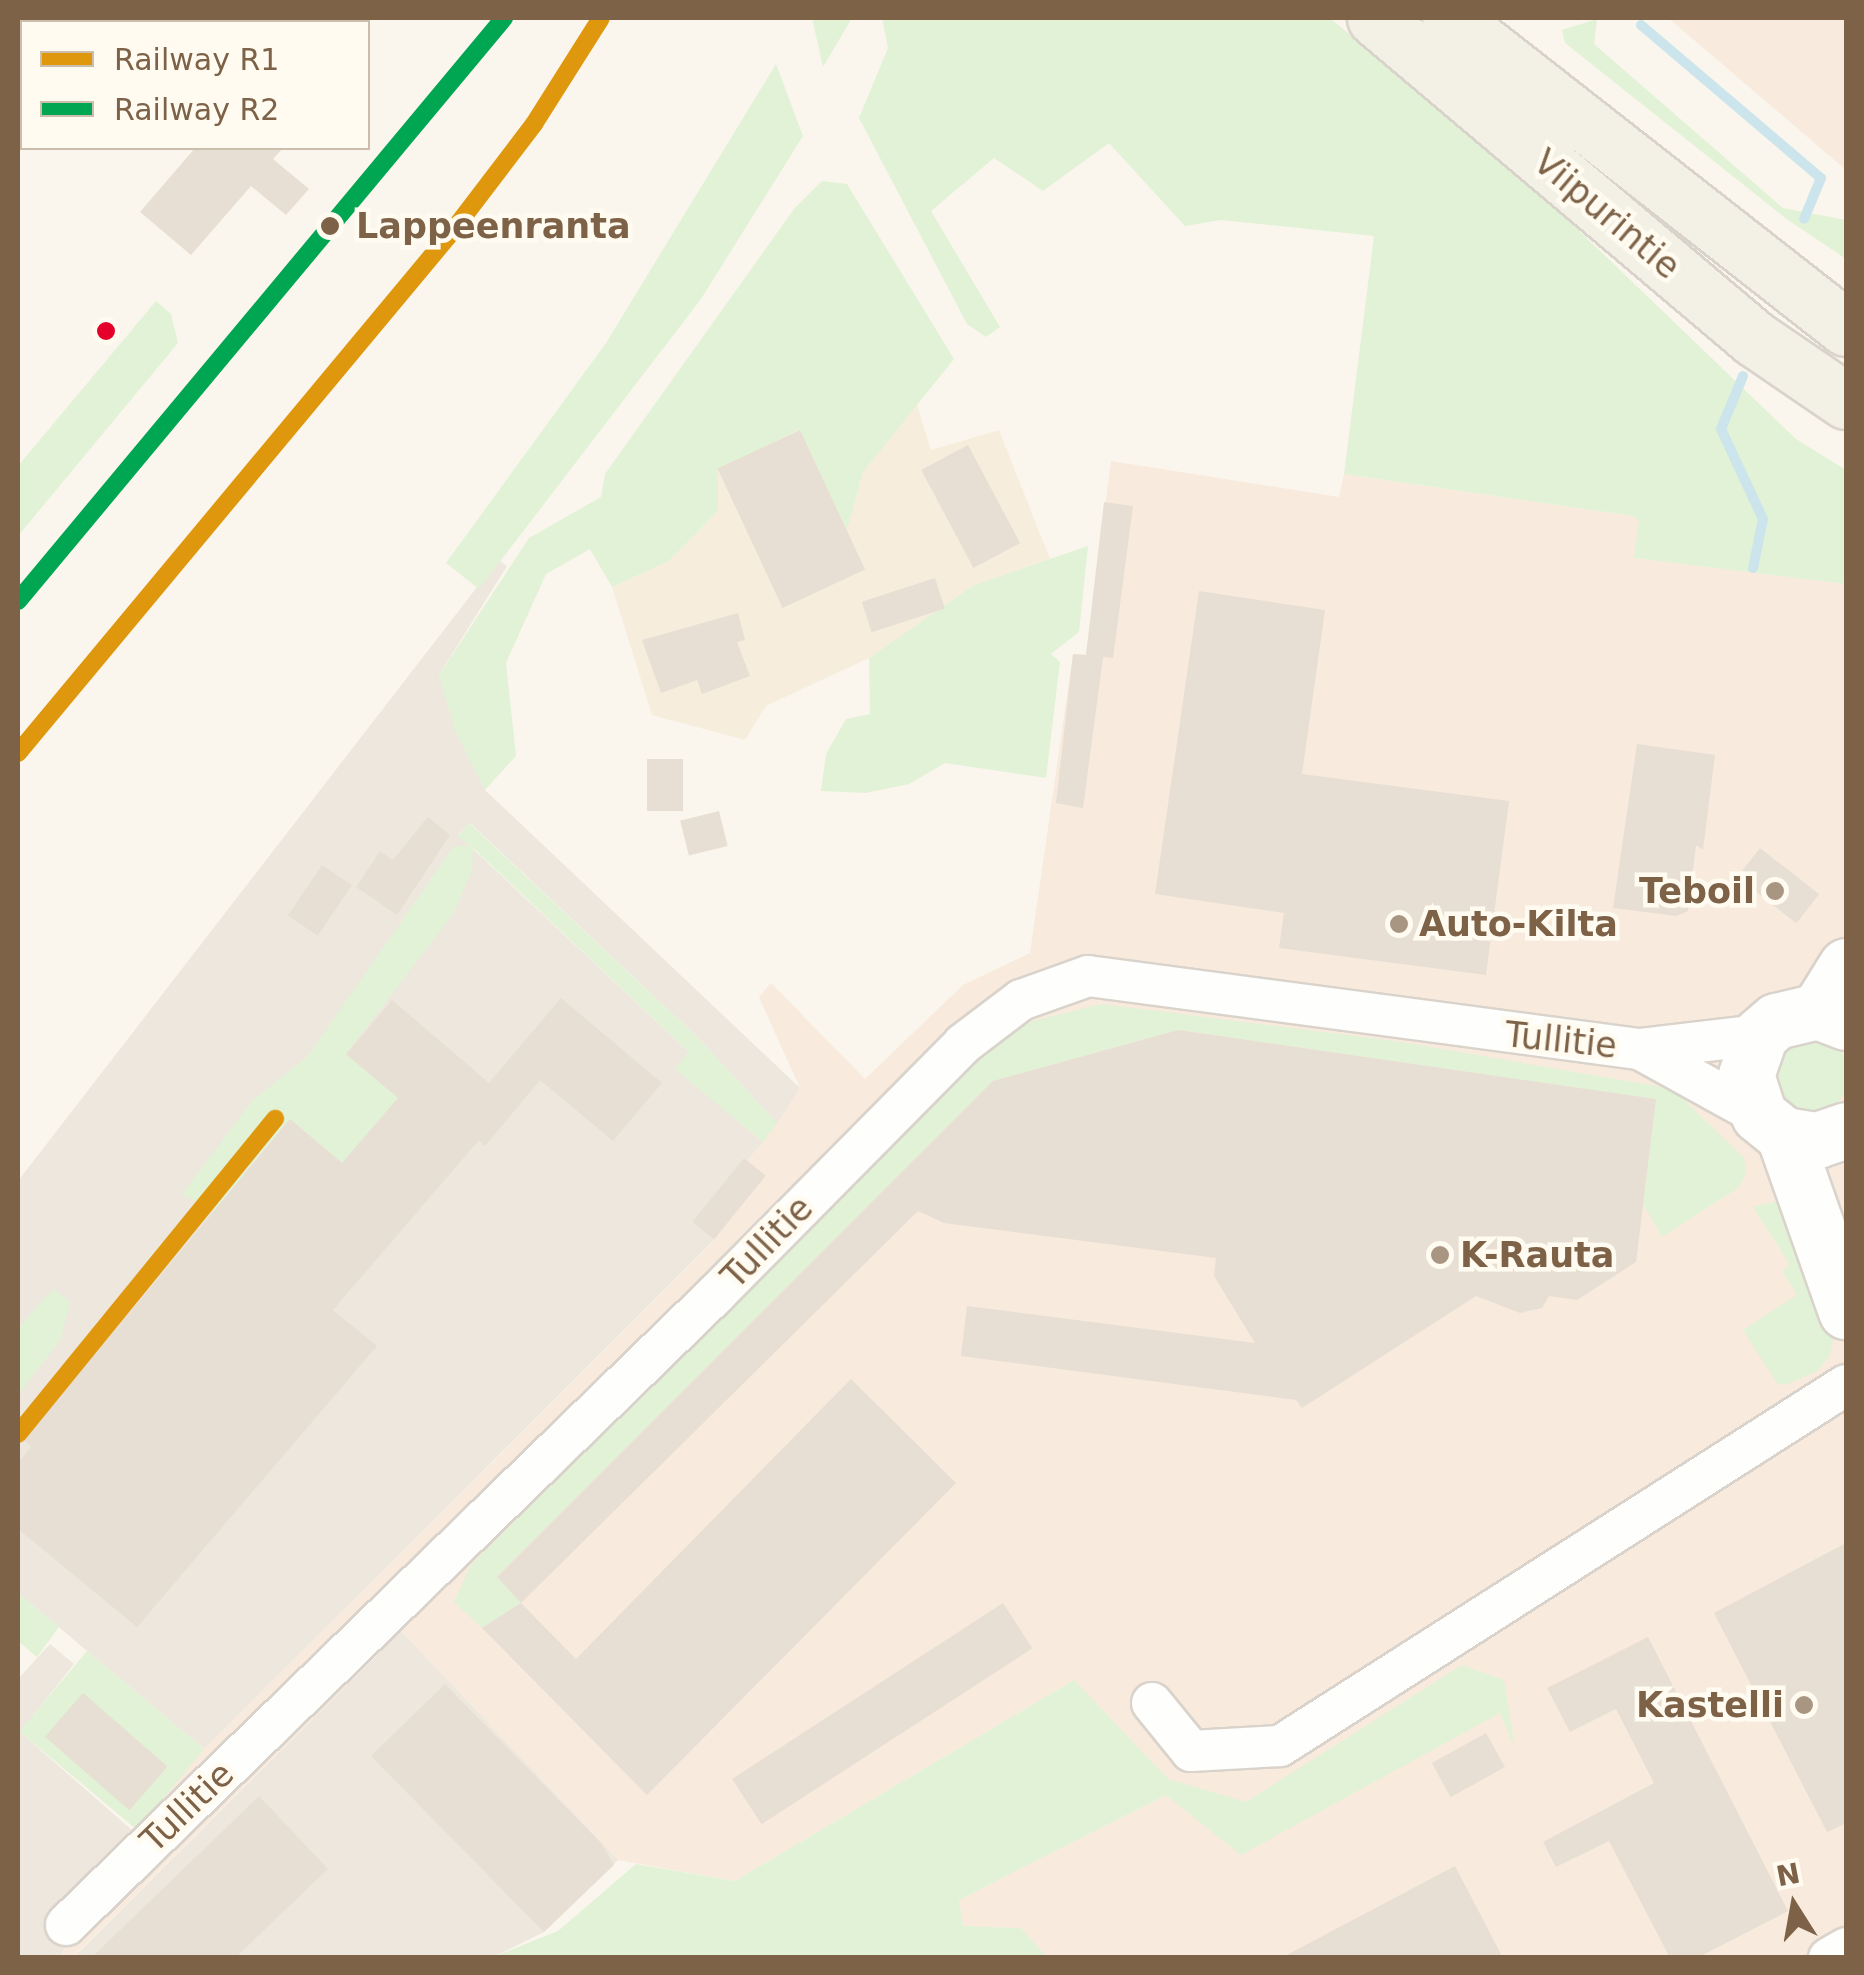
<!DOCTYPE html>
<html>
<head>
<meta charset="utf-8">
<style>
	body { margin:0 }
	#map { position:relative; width:1864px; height:1975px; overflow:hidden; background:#faf6ed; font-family:"DejaVu Sans",sans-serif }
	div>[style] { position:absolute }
	.residential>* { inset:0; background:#f6eddd }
	.commercial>* { inset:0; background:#f8eadd }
	.industrial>* { inset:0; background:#ede7dd }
	.green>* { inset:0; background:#e2f2d6; transform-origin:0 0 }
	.round { border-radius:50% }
	.stream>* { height:10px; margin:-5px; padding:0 5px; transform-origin:5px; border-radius:5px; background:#cce4ec }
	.building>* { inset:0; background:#e7dfd3; transform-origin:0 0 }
	.roads { filter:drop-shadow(2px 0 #d9d3cb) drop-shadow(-2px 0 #d9d3cb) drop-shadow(0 2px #d9d3cb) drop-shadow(0 -2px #d9d3cb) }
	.minor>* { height:40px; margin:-20px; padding:0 20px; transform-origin:20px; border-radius:20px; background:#fefefc }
	.secondary>* { height:55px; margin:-27.5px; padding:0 27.5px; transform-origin:27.5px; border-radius:27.5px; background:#fefefc }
	.primary>* { height:55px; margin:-27.5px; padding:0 27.5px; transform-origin:27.5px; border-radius:27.5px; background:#f3f0e6 }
	.rail-1>* { height:18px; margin:-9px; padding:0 9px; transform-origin:9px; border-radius:9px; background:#df980e }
	.rail-2>* { height:18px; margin:-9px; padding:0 9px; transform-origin:9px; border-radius:9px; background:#00a651 }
	.dots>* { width:28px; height:28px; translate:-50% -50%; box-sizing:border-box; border:5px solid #fffbf0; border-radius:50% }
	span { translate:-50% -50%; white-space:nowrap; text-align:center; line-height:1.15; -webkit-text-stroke:9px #fffbf0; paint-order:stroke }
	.street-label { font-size:35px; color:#7d6248 }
	.stop-label { font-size:35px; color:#7d6248; font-weight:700 }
	.left { translate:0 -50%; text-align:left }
	.poi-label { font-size:35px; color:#7d6248; font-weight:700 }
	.right { translate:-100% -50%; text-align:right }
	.frame { position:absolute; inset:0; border:20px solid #7d6248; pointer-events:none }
	.legend { position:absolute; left:20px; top:20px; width:350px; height:130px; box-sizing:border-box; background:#fffbf0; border:2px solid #cbbead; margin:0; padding:12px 18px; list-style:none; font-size:30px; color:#7d6248 }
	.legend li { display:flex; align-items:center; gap:20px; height:50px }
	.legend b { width:50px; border:2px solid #cbbead }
	.north { position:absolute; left:1744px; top:1855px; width:100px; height:100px; -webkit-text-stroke:8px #fffbf0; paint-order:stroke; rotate:349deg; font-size:28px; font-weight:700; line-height:40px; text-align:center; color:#7d6248 }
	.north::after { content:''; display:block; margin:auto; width:35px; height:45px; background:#7d6248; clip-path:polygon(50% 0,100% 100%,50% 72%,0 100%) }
</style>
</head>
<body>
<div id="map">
	<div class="residential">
		<i style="clip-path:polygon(916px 402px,931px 450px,999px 430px,1050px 559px,974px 585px,869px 658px,766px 706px,745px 740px,652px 715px,612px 587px,669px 561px,718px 511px,718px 469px,800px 430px,847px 528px,863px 472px)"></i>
	</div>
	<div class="commercial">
		<i style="clip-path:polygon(1667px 18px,1846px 18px,1846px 170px,1673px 22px)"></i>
		<i style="clip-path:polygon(1111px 461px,1339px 497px,1344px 474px,1633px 516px,1640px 520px,1635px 558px,1846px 584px,1846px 1957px,1039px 1957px,1044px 1955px,1021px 1928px,963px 1926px,959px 1900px,1166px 1795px,1074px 1680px,735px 1881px,618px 1860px,401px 1631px,73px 1957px,60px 1958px,132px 1830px,204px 1749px,715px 1240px,693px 1222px,800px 1088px,759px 997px,771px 983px,865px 1079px,963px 985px,1030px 953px,1073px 654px,1086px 655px)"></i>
	</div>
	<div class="industrial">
		<i style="clip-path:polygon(498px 560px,507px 566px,439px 675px,485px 790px,800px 1088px,777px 1123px,696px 1036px,470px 823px,458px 835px,690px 1053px,676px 1069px,763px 1142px,693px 1221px,715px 1239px,204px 1749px,18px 1593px,18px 1181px)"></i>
		<i style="clip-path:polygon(401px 1631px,618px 1860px,544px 1932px,493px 1957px,73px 1958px)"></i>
		<i style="clip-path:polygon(50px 1644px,74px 1664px,20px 1732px,132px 1830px,60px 1957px,18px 1958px,18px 1679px)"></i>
	</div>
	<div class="green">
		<i style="clip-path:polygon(18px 18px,87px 18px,22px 22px,18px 102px)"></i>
		<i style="clip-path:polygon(812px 18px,852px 18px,823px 67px)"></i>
		<i style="clip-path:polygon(882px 18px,1330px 18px,1570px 222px,1796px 439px,1846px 470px,1846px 584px,1634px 558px,1639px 520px,1633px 516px,1344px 474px,1374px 236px,1221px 220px,1185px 226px,1109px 143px,1043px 191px,994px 158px,931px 211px,1000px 327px,986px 337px,967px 324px,859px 118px,888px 48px)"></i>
		<i style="clip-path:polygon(1597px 19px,1594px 44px,1783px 208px,1846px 220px,1846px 259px,1788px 220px,1565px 43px,1562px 30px)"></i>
		<i style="clip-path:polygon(776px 64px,803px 136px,701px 299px,479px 589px,446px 563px,606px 343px)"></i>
		<i style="clip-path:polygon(822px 181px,847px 184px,954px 359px,863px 472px,847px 530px,799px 430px,718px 469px,718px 511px,669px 561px,612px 587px,590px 549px,546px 574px,506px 663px,516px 756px,485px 790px,455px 730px,439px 675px,529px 538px,601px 497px,605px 474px,794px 209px)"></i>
		<i style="clip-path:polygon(156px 301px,171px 314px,178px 343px,18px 536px,18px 466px)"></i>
		<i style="clip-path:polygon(1088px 546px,1079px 632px,1051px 654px,1060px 662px,1046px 778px,945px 763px,909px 784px,866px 793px,821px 791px,826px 754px,846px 719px,870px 714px,869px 658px,974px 585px)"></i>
		<i style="clip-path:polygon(469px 823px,696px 1036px,777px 1123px,763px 1142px,675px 1069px,689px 1052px,473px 848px,472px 871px,453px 914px,346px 1054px,398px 1098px,342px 1163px,290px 1119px,244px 1173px,296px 1219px,214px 1211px,182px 1194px,253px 1100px,308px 1056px,454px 846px,471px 847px,458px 836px)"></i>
		<i style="clip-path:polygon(1102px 1004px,1395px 1041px,1685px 1091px,1688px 1104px,1744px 1158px,1746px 1175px,1738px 1188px,1662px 1237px,1643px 1204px,1656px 1099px,1178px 1030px,993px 1081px,497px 1576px,521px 1603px,482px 1628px,454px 1602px,471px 1565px,978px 1061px,1025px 1023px)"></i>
		<i class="round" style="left:1773px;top:1037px;width:76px;height:76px"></i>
		<i style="clip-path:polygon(1786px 1199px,1835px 1332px,1829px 1357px,1817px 1371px,1786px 1385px,1777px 1383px,1743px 1330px,1797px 1295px,1782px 1271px,1790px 1265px,1753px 1207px)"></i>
		<i style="clip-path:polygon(53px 1289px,70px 1301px,61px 1339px,18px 1395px,18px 1328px)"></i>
		<i style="clip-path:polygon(18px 1593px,59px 1627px,37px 1657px,18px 1641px)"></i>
		<i style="left:87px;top:1651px;width:153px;height:105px;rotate:40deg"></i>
		<i style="clip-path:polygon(1462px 1665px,1504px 1680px,1515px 1749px,1500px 1713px,1241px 1855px,1166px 1795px,959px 1900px,963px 1926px,1021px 1928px,1045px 1955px,1039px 1957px,493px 1957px,558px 1931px,636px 1864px,735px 1881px,1074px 1680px,1168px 1779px,1246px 1802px)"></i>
	</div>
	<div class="stream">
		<i style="left:1641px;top:25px;width:236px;rotate:40.4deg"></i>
		<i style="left:1821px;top:178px;width:44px;rotate:112.5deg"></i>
		<i style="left:1743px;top:376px;width:57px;rotate:112.5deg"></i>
		<i style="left:1721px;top:429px;width:99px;rotate:65deg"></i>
		<i style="left:1763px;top:519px;width:50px;rotate:101.5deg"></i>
	</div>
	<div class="building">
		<i style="clip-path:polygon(195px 148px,283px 148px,273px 159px,309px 189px,286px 215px,251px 186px,191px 255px,140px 212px)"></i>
		<i style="left:800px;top:430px;width:154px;height:91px;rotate:65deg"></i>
		<i style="left:968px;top:445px;width:111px;height:53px;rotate:62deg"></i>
		<i style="clip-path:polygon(1104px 502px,1133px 506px,1113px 658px,1103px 657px,1083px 808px,1056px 803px,1073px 654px,1086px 655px)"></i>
		<i style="left:935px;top:578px;width:32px;height:77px;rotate:72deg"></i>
		<i style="clip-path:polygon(1199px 591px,1325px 610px,1302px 774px,1509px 801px,1486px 975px,1279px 948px,1284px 913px,1155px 894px)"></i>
		<i style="clip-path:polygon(738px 613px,745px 640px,737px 642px,750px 676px,702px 694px,697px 680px,661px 693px,642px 640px)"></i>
		<i style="clip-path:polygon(1637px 744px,1715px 755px,1703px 850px,1696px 845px,1688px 911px,1676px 916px,1613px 908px)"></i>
		<i style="left:647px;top:759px;width:36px;height:52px"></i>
		<i style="left:719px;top:811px;width:36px;height:40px;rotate:76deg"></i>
		<i style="clip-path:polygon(428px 817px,450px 835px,397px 915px,356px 887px,380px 851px,393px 860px)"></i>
		<i style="left:1760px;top:848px;width:75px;height:37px;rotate:38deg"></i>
		<i style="left:322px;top:865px;width:36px;height:61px;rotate:34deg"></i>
		<i style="clip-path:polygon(561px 998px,662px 1083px,613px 1141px,540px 1080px,485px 1146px,479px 1140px,333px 1310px,377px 1346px,137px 1627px,18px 1529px,18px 1463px,31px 1447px,24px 1440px,290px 1119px,342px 1163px,398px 1098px,346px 1054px,392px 1000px,489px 1083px)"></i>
		<i style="clip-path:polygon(1178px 1030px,1656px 1099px,1636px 1262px,1577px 1300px,1549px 1296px,1542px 1308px,1520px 1313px,1476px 1296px,1302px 1408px,1296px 1400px,961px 1356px,967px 1306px,1255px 1343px,1214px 1276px,1216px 1258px,944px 1223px,918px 1211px,521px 1603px,497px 1577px,993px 1081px)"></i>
		<i style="left:744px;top:1158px;width:28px;height:82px;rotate:39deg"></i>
		<i style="clip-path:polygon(851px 1379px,956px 1483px,647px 1795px,482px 1628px,521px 1603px,576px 1659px)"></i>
		<i style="clip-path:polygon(1846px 1543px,1846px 1823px,1827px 1832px,1714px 1613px)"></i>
		<i style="left:1003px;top:1603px;width:54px;height:323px;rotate:57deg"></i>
		<i style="clip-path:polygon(1648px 1637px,1788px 1911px,1697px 1958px,1670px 1958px,1609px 1841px,1556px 1867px,1543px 1842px,1654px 1783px,1616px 1709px,1570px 1732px,1547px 1688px)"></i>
		<i style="clip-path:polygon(445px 1684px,601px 1843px,614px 1865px,544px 1932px,371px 1756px)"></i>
		<i style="left:83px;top:1693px;width:112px;height:58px;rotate:41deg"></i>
		<i style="left:1486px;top:1733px;width:39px;height:62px;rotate:61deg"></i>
		<i style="clip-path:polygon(259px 1796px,328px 1869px,235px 1958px,91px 1958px)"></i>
		<i style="clip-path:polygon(1455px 1866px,1503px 1958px,1281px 1958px)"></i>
	</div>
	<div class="roads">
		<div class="minor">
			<i style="left:1643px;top:1051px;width:132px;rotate:28.9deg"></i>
			<i style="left:1152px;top:1703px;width:62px;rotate:50.9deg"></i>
			<i style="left:1191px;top:1751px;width:89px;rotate:-3.2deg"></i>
			<i style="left:1280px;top:1746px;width:671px;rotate:-32.53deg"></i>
			<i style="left:66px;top:1925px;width:907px;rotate:-44.15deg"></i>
			<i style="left:717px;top:1293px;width:350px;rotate:-45.3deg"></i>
			<i style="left:963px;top:1044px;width:73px;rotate:-37.2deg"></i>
			<i style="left:1021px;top:1000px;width:71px;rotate:-19.7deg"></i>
			<i style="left:1088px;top:976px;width:556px;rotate:7.55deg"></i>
			<i style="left:1639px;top:1049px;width:122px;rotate:-6.6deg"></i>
			<i style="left:1829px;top:1958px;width:20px;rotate:-30deg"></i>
		</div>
		<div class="secondary">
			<i style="left:1818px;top:1011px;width:53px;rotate:-58.1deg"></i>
			<i style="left:1846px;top:1022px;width:30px;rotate:-159deg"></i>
			<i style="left:1818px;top:1011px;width:43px;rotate:166.6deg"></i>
			<i style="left:1776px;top:1021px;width:21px;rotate:139deg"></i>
			<i style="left:1760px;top:1035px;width:42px;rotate:109.3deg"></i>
			<i style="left:1746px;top:1075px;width:42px;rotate:72deg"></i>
			<i style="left:1759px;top:1115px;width:32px;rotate:39deg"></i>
			<i style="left:1784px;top:1135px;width:33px;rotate:9deg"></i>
			<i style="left:1817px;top:1140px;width:31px;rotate:-19deg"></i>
			<i style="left:1784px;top:1135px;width:187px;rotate:70.6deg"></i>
		</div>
		<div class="primary">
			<i style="left:1375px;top:18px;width:497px;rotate:40.2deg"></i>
			<i style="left:1755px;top:339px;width:110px;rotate:34.3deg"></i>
			<i style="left:1450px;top:18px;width:503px;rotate:38.05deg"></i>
		</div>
	</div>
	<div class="rail-1">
		<i style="left:18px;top:753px;width:677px;rotate:-50.22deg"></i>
		<i style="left:451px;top:233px;width:137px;rotate:-52.7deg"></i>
		<i style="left:534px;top:124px;width:125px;rotate:-57.7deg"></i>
		<i style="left:18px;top:1434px;width:407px;rotate:-50.8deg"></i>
	</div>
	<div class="rail-2">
		<i style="left:18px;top:601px;width:759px;rotate:-50.18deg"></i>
	</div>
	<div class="dots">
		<i style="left:330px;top:226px;background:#7d6248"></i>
		<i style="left:106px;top:331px;background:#e4002b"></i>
		<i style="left:1775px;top:891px;background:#a99682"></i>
		<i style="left:1399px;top:924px;background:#a99682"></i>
		<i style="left:1440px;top:1255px;background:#a99682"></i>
		<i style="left:1804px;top:1705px;background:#a99682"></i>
	</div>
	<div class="street-label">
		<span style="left:1607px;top:214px;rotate:40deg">Viipurintie</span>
		<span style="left:1561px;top:1040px;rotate:6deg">Tullitie</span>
		<span style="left:767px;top:1242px;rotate:-46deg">Tullitie</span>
		<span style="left:187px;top:1807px;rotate:-44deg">Tullitie</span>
	</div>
	<div class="stop-label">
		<span class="left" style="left:356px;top:226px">Lappeenranta</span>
	</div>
	<div class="poi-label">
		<span class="right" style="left:1755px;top:891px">Teboil</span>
		<span class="left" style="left:1419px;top:924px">Auto-Kilta</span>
		<span class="left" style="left:1460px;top:1255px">K-Rauta</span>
		<span class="right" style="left:1784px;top:1705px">Kastelli</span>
	</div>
	<div class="frame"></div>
	<ul class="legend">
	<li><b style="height:12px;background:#df980e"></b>Railway R1</li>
	<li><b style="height:12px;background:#00a651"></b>Railway R2</li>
	</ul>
	<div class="north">N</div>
</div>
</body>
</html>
